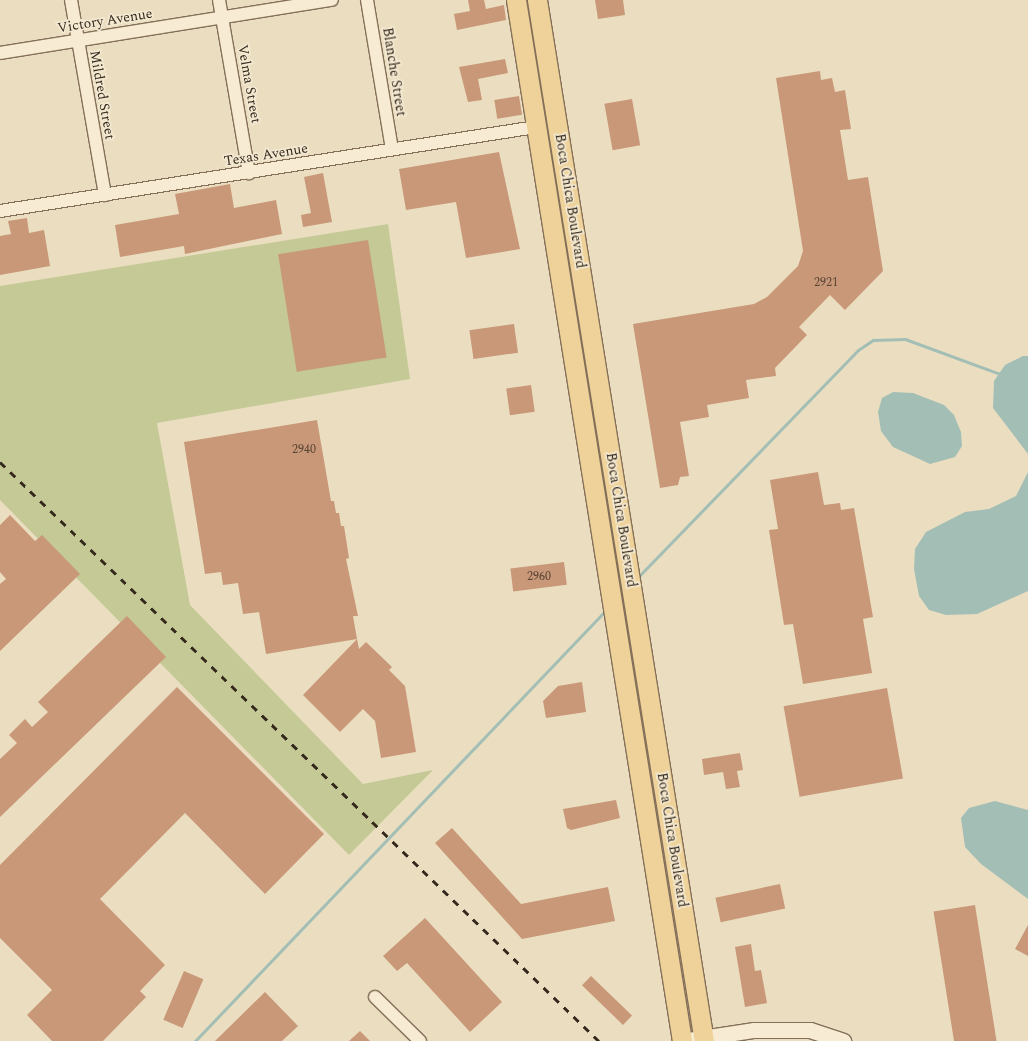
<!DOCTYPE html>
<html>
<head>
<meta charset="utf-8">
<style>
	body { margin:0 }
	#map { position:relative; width:1028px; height:1041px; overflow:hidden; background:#ebdec0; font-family:Spectral,serif }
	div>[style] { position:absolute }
	.green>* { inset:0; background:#c4c995 }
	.water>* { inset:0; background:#a3beb5 }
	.stream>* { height:3px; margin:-1.5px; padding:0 1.5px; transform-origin:1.5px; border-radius:1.5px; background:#a3beb5 }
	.building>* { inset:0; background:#c89878; transform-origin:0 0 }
	.roads { filter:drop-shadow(1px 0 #846f59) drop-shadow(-1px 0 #846f59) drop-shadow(0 1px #846f59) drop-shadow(0 -1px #846f59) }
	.minor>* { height:12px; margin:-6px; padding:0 6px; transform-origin:6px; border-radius:6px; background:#f7ecd3 }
	.tertiary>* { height:15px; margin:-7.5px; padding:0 7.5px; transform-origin:7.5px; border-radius:7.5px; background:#f7ecd3 }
	.primary>* { height:19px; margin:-9.5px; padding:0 9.5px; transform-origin:9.5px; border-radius:9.5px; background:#eed299 }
	.rail>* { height:3px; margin-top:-1.5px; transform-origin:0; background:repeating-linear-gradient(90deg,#34281d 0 7px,transparent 0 14px) }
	span { translate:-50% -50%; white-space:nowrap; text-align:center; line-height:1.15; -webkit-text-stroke:3.5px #f3e8d0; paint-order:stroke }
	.number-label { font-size:12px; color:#594434 }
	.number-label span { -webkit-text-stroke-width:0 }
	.street-label { font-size:14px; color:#34281d }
</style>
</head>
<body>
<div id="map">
	<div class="green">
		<i style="clip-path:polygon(388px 224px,410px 379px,157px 423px,190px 605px,363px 784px,433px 770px,349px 855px,0 500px,0 286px)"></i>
	</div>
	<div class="water">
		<i style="clip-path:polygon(1023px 356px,1028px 356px,1028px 454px,993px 408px,994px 381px,1005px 365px)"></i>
		<i style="clip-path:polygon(893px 392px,913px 393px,944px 405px,954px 415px,961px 432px,962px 446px,955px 457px,930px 464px,893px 447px,881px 431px,878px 412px,882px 398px)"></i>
		<i style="clip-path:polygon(1028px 472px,1028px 591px,977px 614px,946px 615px,929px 610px,919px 596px,914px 569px,915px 549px,926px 532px,965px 512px,989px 509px,1016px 496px)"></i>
		<i style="clip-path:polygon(995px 801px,1028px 810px,1028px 899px,981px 864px,965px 847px,961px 818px,969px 808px)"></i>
	</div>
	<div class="stream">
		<i style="left:640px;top:575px;width:313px;rotate:-45.9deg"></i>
		<i style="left:858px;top:350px;width:18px;rotate:-34deg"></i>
		<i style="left:873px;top:340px;width:32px;rotate:-2deg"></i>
		<i style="left:905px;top:339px;width:101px;rotate:20.2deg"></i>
		<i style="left:195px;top:1041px;width:590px;rotate:-46.37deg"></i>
	</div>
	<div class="building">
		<i style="clip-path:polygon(468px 0,484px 0,486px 9px,504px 5px,506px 20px,457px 30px,454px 14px,470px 11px)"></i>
		<i style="clip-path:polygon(595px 0,623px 0,625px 15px,598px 19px)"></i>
		<i style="clip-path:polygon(505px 59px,508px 73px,478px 79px,482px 100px,468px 102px,459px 67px)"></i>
		<i style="clip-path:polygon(820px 71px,821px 80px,832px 78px,835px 92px,845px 90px,851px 129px,840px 130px,848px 180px,868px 177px,883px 271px,845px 310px,830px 295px,799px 327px,807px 335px,775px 368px,776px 376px,746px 380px,749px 398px,707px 405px,709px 417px,680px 422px,689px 476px,680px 477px,678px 485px,660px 488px,633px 324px,754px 304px,767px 297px,798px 266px,803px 251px,776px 78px)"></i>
		<i style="left:519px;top:96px;width:19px;height:25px;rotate:81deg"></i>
		<i style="left:632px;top:99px;width:47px;height:28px;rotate:80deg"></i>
		<i style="clip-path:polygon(499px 152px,520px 249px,466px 258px,456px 202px,406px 210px,399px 169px)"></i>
		<i style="clip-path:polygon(323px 173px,332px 222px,303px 227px,301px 215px,311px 213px,304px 177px)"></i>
		<i style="clip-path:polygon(230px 184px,234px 208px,276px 200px,282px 234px,185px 254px,184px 246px,120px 257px,115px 225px,179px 214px,175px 194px)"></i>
		<i style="clip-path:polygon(27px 218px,29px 233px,44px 230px,50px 266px,0 275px,0 236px,11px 234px,8px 221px)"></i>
		<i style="left:368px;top:240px;width:119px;height:91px;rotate:81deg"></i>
		<i style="left:514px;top:324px;width:29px;height:45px;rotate:82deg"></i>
		<i style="left:531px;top:385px;width:27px;height:25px;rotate:82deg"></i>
		<i style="clip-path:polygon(317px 420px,331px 501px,334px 501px,336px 513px,339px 513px,341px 526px,344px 526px,349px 558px,346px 559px,358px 616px,353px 616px,357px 639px,266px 654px,259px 612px,243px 614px,238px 583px,223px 585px,221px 572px,205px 574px,184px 442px)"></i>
		<i style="clip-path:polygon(818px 472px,824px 505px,840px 503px,841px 510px,854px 508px,873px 617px,863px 619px,872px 673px,803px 684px,793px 624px,784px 625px,769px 530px,778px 529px,770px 480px)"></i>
		<i style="clip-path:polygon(10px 515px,35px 541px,42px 535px,80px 574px,0 651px,0 584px,6px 579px,0 572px,0 525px)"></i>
		<i style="left:564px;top:562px;width:23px;height:54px;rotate:83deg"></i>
		<i style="clip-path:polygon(127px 616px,166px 657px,0 817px,0 759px,17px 743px,9px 735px,25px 719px,32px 727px,48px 712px,38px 702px)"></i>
		<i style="clip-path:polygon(357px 639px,359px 649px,366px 642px,392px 667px,389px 670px,405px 686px,416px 752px,381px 758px,375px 721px,363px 709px,340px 732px,303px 695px)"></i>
		<i style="clip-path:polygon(582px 682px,586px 712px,546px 718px,543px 701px,558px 686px)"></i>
		<i style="clip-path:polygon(177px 687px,324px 834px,265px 894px,185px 813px,100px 899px,165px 965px,140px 991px,146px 997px,103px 1041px,52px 1041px,27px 1015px,52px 990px,0 938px,0 865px)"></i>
		<i style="left:887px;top:688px;width:92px;height:105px;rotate:80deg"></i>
		<i style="clip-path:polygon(740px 753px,743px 770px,737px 771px,740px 787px,726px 789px,723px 772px,704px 775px,702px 759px)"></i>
		<i style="clip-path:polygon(616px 800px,620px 818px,571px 830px,567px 828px,563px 809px)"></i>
		<i style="clip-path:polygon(452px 828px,521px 904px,608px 887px,615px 921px,522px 939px,435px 843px)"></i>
		<i style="left:780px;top:884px;width:25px;height:66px;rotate:78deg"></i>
		<i style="left:975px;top:905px;width:138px;height:42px;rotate:81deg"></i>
		<i style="clip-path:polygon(425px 918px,502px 1002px,470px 1032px,407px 963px,397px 971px,383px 956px)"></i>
		<i style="clip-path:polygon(1028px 925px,1028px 956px,1015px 949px)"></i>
		<i style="clip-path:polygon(751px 944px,755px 971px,761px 970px,767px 1003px,745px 1007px,735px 947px)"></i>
		<i style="left:184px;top:971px;width:21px;height:53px;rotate:23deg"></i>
		<i style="left:591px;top:976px;width:57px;height:13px;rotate:44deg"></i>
		<i style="clip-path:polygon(265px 992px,298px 1026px,282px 1041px,215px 1041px)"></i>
		<i style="clip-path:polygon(360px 1031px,370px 1041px,349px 1041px)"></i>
	</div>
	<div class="roads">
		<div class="minor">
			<i style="left:71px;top:0;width:198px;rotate:80.1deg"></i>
			<i style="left:219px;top:0;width:176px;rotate:80.2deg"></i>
			<i style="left:367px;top:0;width:151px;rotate:80.5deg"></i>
			<i style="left:0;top:53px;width:336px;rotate:-9.1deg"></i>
			<i style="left:0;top:211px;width:543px;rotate:-8.91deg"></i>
			<i style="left:375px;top:997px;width:63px;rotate:44.4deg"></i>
		</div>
		<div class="tertiary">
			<i style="left:682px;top:1041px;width:73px;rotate:-8.7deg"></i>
			<i style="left:754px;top:1030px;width:56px"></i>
			<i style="left:810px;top:1030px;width:35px;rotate:18deg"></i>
		</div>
		<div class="primary">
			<i style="left:516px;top:0;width:1054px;rotate:80.94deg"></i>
			<i style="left:537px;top:0;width:1054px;rotate:80.89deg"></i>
		</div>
	</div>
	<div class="rail">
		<i style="left:0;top:462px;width:833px;rotate:44.03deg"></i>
	</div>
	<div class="number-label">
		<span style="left:826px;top:283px">2921</span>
		<span style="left:304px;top:450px">2940</span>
		<span style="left:539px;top:577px">2960</span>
	</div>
	<div class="street-label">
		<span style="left:105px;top:21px;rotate:-9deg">Victory Avenue</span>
		<span style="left:394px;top:72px;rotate:81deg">Blanche Street</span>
		<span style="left:249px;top:84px;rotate:80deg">Velma Street</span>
		<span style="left:102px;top:95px;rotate:80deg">Mildred Street</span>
		<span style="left:266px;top:155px;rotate:-9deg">Texas Avenue</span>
		<span style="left:570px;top:201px;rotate:81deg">Boca Chica Boulevard</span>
		<span style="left:621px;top:520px;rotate:81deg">Boca Chica Boulevard</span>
		<span style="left:672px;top:840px;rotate:81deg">Boca Chica Boulevard</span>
	</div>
</div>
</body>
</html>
